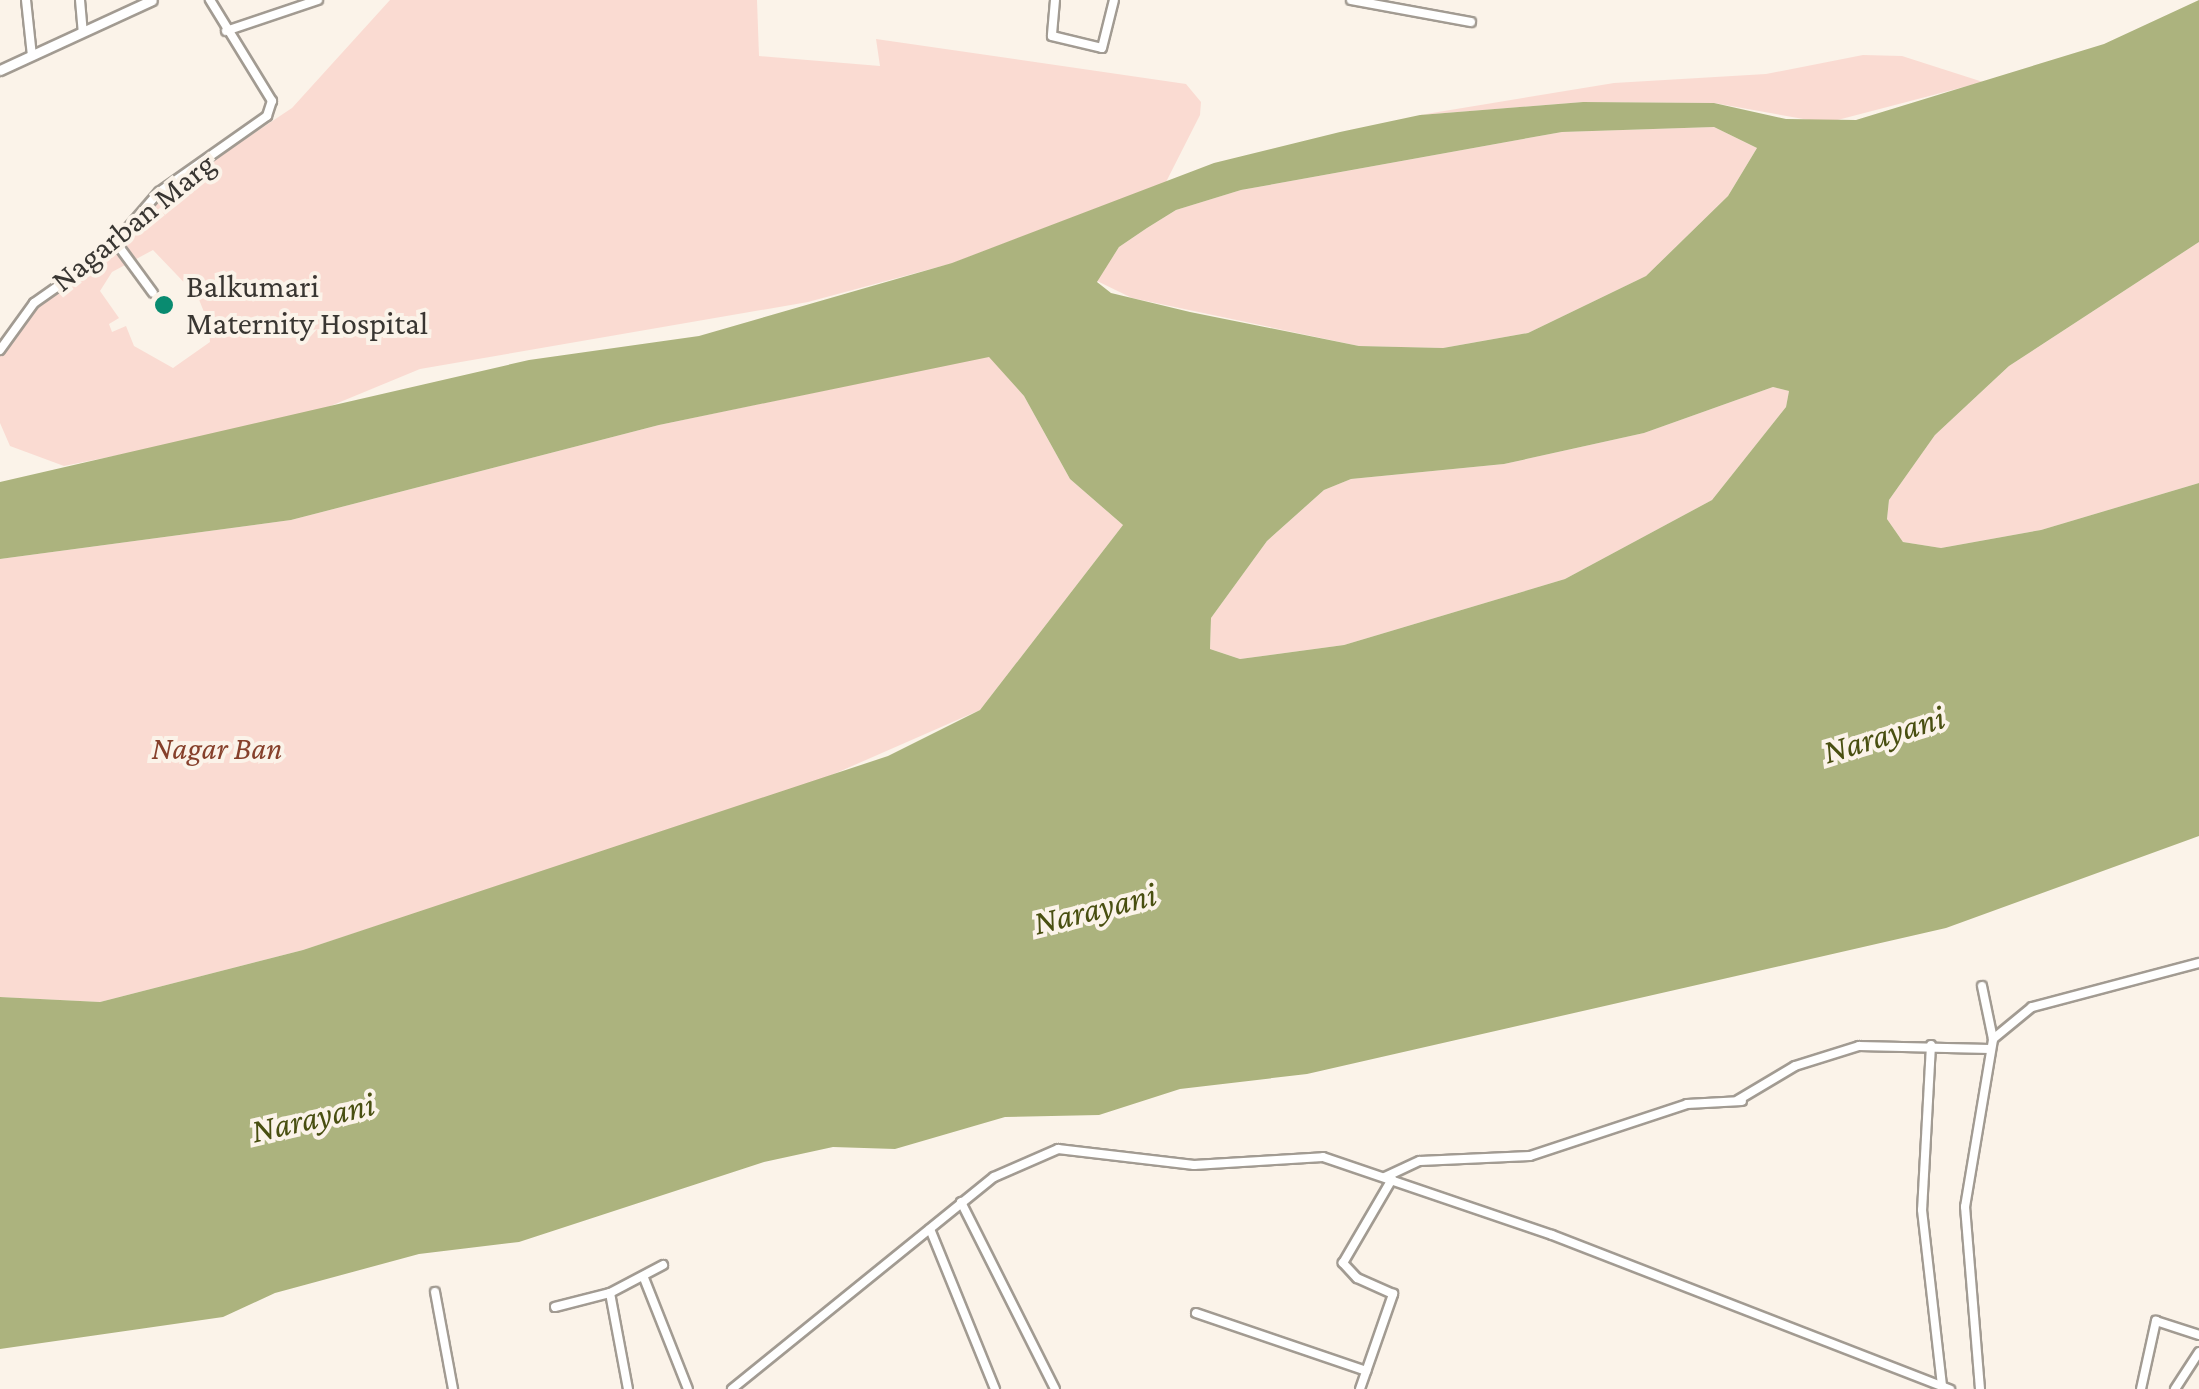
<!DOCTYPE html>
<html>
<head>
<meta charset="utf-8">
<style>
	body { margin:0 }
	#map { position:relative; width:2199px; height:1389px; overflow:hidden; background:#fbf3e9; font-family:"Crimson Pro",serif }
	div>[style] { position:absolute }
	.green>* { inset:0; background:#fadbd2 }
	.water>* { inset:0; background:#acb37e }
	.roads { filter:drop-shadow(2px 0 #a29b92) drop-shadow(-2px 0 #a29b92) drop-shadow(0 2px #a29b92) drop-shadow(0 -2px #a29b92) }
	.minor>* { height:8px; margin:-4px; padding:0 4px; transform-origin:4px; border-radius:4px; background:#fff }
	.tertiary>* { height:9px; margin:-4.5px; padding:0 4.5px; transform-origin:4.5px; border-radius:4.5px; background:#fff }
	.dots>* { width:28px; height:28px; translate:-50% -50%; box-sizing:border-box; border:5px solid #fbf3e9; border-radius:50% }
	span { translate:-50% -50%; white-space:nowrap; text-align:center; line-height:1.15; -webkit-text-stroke:8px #fbf3e9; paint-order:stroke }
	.street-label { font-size:32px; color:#393632 }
	.poi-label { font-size:32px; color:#393632 }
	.left { translate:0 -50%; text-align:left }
	.park-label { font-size:32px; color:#86402b; font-style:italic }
	.water-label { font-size:35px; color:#494f11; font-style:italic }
</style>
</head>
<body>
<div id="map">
	<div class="green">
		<i style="clip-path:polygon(evenodd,390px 0,757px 0,759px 56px,880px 66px,876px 39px,1186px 84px,1201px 102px,1200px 115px,1166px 182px,953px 263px,808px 302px,420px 369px,299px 419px,64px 466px,10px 446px,0 423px,0 356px,28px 317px,71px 278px,96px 266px,160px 196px,292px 108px,390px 0,153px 250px,198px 297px,208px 322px,210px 342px,173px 368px,134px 346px,126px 326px,112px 332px,109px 324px,119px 318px,100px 291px,112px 272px,153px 250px)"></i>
		<i style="clip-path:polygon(1863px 55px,1902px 56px,1983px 82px,1826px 123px,1714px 103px,1583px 102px,1420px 115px,1614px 83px,1766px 74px)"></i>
		<i style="clip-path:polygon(1714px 127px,1757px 148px,1728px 196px,1646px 276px,1528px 333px,1443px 348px,1359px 346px,1132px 298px,1097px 281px,1119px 247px,1147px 228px,1176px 210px,1241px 190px,1562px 132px)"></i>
		<i style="clip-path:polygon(2199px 242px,2199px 483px,2041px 530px,1941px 548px,1903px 542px,1887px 519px,1889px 500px,1935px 435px,2009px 366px)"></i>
		<i style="clip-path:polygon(989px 356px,1024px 396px,1070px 479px,1123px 525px,980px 710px,802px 788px,303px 950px,100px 1002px,0 997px,0 559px,291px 520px,659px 425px)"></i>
		<i style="clip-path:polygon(1773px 387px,1789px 391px,1786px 407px,1712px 500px,1565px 579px,1344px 645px,1240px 659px,1210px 649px,1211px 618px,1267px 541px,1324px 490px,1351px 479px,1504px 464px,1644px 433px)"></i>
	</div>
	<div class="water">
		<i style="clip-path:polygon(evenodd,2199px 0,2199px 242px,2009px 366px,1935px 435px,1889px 500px,1887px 519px,1903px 542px,1941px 548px,2041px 530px,2199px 483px,2199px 836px,1946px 928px,1307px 1074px,1180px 1089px,1099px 1115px,1005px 1117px,895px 1149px,833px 1147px,764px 1162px,519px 1242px,419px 1254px,275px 1293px,223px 1317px,0 1349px,0 997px,100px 1002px,303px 950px,888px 756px,980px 710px,1123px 525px,1070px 479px,1024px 396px,989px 357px,659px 425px,291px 520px,0 559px,0 482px,529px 360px,699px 336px,952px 263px,1214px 163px,1340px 132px,1420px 115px,1583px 102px,1714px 103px,1786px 119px,1856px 120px,2104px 44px,2199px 0,1714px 127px,1757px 148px,1728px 196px,1646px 276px,1528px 333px,1443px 348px,1359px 346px,1190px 312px,1111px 293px,1097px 282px,1119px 247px,1147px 228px,1176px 210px,1241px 190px,1562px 132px,1714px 127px,2199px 0,1773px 387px,1789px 391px,1786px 407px,1712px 500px,1565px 579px,1344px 645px,1240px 659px,1210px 649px,1211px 618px,1267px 541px,1324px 490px,1351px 479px,1504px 464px,1644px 433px,1773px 387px)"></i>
	</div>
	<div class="roads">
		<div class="minor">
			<i style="left:26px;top:0;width:56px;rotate:83.9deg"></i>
			<i style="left:80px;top:0;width:32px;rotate:85deg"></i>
			<i style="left:1055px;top:0;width:36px;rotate:95deg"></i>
			<i style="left:1052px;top:36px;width:51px;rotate:13.5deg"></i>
			<i style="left:1102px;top:48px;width:49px;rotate:-76deg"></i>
			<i style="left:1351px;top:0;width:122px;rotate:10.4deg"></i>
			<i style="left:226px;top:31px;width:97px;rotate:-18.6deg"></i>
			<i style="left:115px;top:241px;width:64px;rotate:53.8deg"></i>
			<i style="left:0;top:350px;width:58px;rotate:-54.1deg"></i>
			<i style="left:34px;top:303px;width:90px;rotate:-35.1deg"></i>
			<i style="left:108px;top:251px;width:78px;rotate:-49.2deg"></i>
			<i style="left:159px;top:192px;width:132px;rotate:-35.1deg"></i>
			<i style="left:267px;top:116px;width:16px;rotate:-72deg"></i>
			<i style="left:272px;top:101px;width:119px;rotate:-121.5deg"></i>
			<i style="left:1982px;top:986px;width:54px;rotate:78.3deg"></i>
			<i style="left:1931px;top:1045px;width:165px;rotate:93.1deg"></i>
			<i style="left:1922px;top:1210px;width:177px;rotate:83.5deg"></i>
			<i style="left:1738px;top:1100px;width:66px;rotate:-30.8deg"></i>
			<i style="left:1795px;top:1066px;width:67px;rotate:-17.4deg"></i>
			<i style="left:1859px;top:1046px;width:131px;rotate:1.3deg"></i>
			<i style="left:1385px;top:1177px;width:38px;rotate:-25deg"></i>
			<i style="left:1420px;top:1161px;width:110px;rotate:-2.6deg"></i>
			<i style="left:1530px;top:1156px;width:165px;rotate:-18.3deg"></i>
			<i style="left:1687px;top:1104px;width:55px;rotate:-3.1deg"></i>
			<i style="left:961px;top:1202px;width:209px;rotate:63.3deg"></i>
			<i style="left:930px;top:1229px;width:173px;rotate:67.9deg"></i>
			<i style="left:644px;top:1278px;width:119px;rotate:68.4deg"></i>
			<i style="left:435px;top:1292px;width:99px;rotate:79.5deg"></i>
			<i style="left:610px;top:1293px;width:98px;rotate:79.4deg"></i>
			<i style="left:555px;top:1307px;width:57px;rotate:-14.3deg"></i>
			<i style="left:610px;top:1293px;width:60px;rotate:-27.8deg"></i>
			<i style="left:1196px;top:1313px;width:180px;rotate:18.8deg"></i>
			<i style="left:732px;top:1389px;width:337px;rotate:-39deg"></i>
			<i style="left:994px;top:1177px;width:70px;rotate:-23.6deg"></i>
			<i style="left:1058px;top:1149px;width:137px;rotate:6.7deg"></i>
			<i style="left:1194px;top:1165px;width:129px;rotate:-3.5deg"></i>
			<i style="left:1323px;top:1157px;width:242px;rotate:18.8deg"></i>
			<i style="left:1552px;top:1235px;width:427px;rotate:21.2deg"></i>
			<i style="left:1360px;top:1389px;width:101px;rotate:-70.8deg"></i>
			<i style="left:1393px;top:1294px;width:39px;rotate:-156deg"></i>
			<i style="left:1357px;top:1278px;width:21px;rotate:-133deg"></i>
			<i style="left:1343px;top:1263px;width:97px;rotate:-59.7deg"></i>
			<i style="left:1980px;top:1389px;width:183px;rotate:-94.7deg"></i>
			<i style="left:1965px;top:1207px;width:170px;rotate:-80.5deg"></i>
			<i style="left:1993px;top:1039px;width:50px;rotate:-39.4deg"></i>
			<i style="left:2032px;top:1007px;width:173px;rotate:-14.8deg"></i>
			<i style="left:2141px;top:1389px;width:70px;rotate:-77.6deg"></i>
			<i style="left:2156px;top:1321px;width:45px;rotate:18deg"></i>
			<i style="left:2175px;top:1389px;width:44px;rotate:-57deg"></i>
		</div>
		<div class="tertiary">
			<i style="left:0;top:70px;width:167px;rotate:-24.7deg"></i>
		</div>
	</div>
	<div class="dots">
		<i style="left:164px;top:305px;background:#098b70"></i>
	</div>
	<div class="street-label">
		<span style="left:133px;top:222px;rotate:-39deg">Nagarban Marg</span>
	</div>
	<div class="poi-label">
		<span class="left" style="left:186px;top:305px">Balkumari<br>Maternity Hospital</span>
	</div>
	<div class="park-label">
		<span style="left:217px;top:748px">Nagar Ban</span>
	</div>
	<div class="water-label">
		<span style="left:1884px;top:735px;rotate:-17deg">Narayani</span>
		<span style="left:1095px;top:909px;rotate:-14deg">Narayani</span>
		<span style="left:313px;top:1118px;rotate:-13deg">Narayani</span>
	</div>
</div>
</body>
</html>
